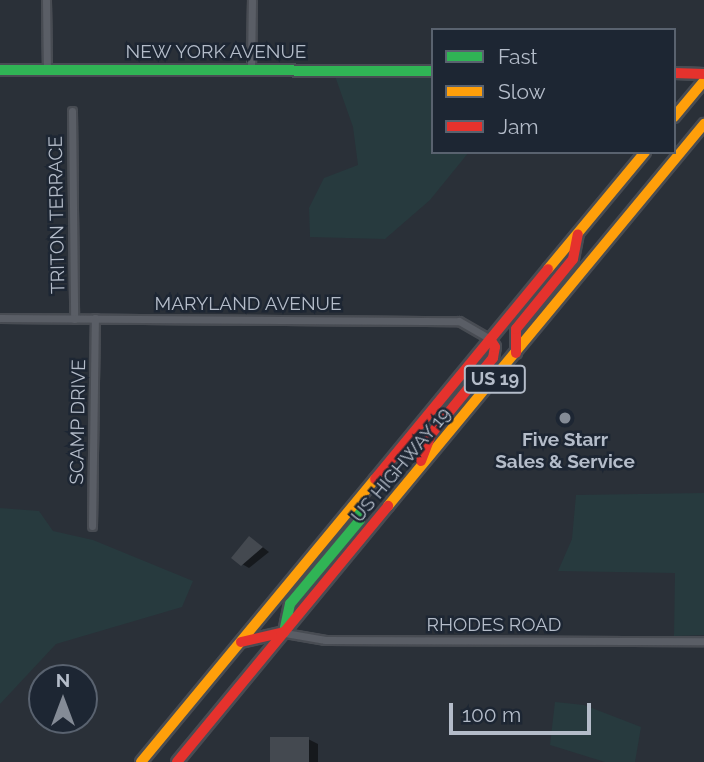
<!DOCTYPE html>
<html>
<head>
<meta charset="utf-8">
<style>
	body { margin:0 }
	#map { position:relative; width:704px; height:762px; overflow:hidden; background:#2a3038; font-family:Raleway,sans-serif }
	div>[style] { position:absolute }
	.green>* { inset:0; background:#273a3e }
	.shadow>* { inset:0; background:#0007 }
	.building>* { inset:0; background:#444950; transform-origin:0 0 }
	.roads { filter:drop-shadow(2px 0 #484c53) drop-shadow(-2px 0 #484c53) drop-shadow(0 2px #484c53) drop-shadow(0 -2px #484c53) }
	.street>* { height:7px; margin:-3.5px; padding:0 3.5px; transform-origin:3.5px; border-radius:3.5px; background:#5a5e66 }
	.fast>* { height:10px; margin:-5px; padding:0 5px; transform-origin:5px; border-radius:5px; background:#30b455 }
	.slow>* { height:10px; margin:-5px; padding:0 5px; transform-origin:5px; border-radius:5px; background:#ff9f0a }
	.jam>* { height:10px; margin:-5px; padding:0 5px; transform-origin:5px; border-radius:5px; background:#e5322d }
	.dots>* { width:19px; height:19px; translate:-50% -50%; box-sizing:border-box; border:4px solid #1d2633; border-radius:50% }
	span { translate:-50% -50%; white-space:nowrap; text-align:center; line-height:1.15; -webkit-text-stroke:5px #1d2633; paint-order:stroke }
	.shield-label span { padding:2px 5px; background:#1d2633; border:2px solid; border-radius:5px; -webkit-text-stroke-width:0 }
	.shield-label { font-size:18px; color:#b4bcc9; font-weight:700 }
	.street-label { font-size:19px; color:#b4bcc9 }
	.poi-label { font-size:19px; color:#b4bcc9; font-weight:700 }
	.legend { position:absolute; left:431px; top:28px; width:245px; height:126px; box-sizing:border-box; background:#1d2633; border:2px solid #59626f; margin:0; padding:9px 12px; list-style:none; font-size:21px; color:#b4bcc9 }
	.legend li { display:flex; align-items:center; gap:14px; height:35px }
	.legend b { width:35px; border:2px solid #59626f }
	.north { position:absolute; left:28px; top:664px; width:70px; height:70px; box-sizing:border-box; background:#1d2633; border:2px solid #59626f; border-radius:50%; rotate:0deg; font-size:19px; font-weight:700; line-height:28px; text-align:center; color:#b4bcc9 }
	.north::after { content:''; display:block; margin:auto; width:24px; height:32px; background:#848b96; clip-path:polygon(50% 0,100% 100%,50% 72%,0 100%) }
	.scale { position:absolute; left:449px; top:703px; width:142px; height:32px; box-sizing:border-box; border:4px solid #b4bcc9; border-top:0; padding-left:9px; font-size:21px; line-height:24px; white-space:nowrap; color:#b4bcc9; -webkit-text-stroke:5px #1d2633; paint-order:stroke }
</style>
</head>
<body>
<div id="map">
	<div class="green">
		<i style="clip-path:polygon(335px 76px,433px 77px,433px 152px,469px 152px,430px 200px,385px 239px,310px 237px,309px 208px,324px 178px,358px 165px,353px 127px)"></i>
		<i style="clip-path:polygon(704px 493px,704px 635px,674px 636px,675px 573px,558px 571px,572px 539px,576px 495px)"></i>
		<i style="clip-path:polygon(0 508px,39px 511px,53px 531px,93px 540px,193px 581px,182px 607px,56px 644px,0 704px)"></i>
		<i style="clip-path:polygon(555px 702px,584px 705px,641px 727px,635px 762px,605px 762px,550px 745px)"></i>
	</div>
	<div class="shadow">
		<i style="clip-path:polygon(256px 542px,269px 552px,249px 568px,242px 564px)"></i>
		<i style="clip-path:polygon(308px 739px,318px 744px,318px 762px,272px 762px)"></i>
	</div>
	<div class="building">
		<i style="clip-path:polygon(249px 536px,263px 547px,241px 566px,231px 558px)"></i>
		<i style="left:270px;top:737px;width:39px;height:25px"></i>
	</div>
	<div class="roads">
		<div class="street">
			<i style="left:46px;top:0;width:70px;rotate:89.2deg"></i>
			<i style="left:251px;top:69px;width:69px;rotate:-89.2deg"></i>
			<i style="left:72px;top:111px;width:208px;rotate:89.4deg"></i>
			<i style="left:0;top:318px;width:459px;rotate:0.4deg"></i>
			<i style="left:459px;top:321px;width:36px;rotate:30deg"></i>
			<i style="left:92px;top:526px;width:208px;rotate:-89.2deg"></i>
			<i style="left:285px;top:633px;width:41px;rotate:9.9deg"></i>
			<i style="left:325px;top:640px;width:379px;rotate:0.2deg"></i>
		</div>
		<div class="fast">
			<i style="left:0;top:70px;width:433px;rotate:0.1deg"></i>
			<i style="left:284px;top:632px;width:29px;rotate:-78deg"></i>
			<i style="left:290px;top:604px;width:109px;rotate:-50.2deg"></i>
			<i style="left:360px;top:520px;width:22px;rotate:-90deg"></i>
		</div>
		<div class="slow">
			<i style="left:674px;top:117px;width:47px;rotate:-50.2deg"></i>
			<i style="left:548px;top:269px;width:152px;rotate:-50.3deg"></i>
			<i style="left:388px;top:506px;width:496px;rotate:-50.4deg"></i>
			<i style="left:141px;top:762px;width:367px;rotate:-50.4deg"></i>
		</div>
		<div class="jam">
			<i style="left:674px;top:73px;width:30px;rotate:2deg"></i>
			<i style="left:516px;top:353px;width:24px;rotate:-90deg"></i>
			<i style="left:516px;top:329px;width:90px;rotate:-50.8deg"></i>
			<i style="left:573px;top:259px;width:25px;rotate:-79deg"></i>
			<i style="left:421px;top:461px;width:30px;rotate:-69deg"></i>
			<i style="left:432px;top:433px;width:97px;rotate:-50.9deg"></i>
			<i style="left:493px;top:358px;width:11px;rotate:-80deg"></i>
			<i style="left:495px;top:347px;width:9px;rotate:-122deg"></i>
			<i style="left:375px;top:479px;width:272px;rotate:-50.5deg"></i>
			<i style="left:241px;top:642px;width:44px;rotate:-13.1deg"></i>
			<i style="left:177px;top:762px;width:332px;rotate:-50.5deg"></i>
		</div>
	</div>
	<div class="dots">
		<i style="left:565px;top:418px;background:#848b96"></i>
	</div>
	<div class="shield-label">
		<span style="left:495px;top:379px">US 19</span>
	</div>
	<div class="street-label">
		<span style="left:216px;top:52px">NEW YORK AVENUE</span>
		<span style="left:57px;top:215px;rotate:-91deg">TRITON TERRACE</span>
		<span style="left:248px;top:304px">MARYLAND AVENUE</span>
		<span style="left:78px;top:422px;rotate:-89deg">SCAMP DRIVE</span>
		<span style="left:401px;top:465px;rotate:-50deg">US HIGHWAY 19</span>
		<span style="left:494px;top:625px">RHODES ROAD</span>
	</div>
	<div class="poi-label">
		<span style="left:565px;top:451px">Five Starr<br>Sales &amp; Service</span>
	</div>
	<ul class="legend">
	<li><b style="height:9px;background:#30b455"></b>Fast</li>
	<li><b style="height:9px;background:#ff9f0a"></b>Slow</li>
	<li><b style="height:9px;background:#e5322d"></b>Jam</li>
	</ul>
	<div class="north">N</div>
	<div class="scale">100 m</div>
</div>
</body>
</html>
